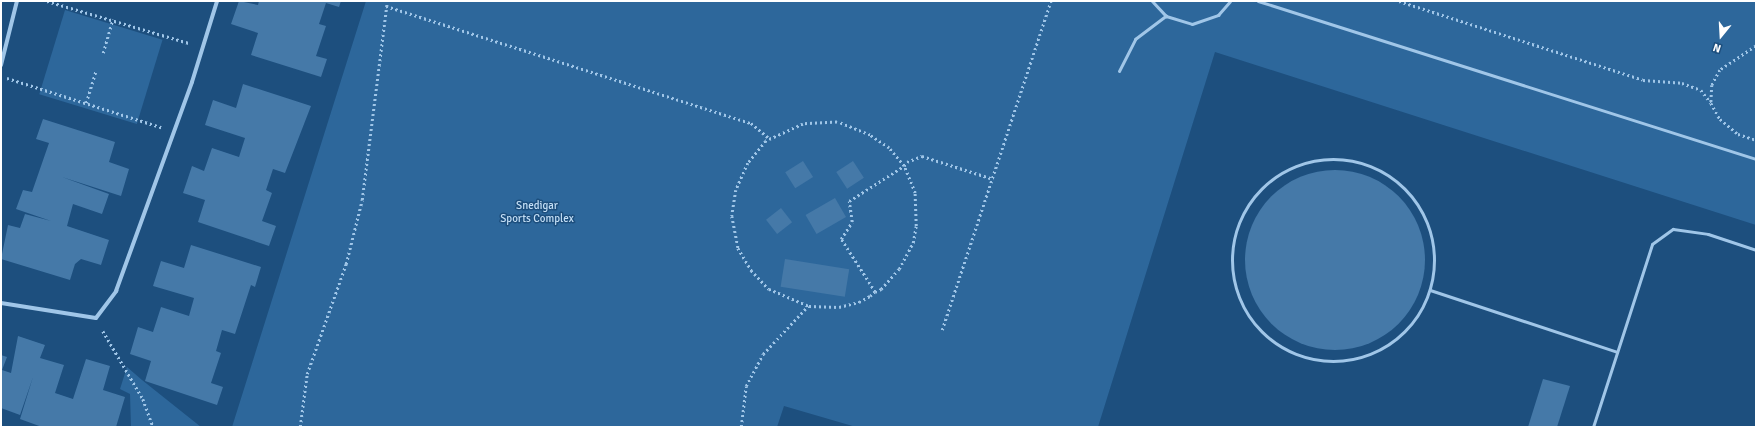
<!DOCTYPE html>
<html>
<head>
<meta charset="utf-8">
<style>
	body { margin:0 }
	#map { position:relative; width:1757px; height:428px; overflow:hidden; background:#1d4f7e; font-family:Signika,sans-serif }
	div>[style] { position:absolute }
	.green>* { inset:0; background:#2d679b; transform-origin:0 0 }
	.building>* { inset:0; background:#4579a8; transform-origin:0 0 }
	.round { border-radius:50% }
	.path>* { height:2.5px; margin-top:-1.25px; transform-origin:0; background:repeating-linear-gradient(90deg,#a0c6e8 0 2px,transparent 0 5px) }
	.service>* { height:3px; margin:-1.5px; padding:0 1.5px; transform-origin:1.5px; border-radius:1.5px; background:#a0c6e8 }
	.service>.ring { margin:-1.5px; padding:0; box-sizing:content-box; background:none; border:3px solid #a0c6e8; border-radius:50% }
	.minor>* { height:4px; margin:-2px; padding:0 2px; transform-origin:2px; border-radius:2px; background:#a0c6e8 }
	span { translate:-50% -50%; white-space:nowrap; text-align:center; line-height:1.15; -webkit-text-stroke:3px #1d4f7e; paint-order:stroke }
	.park-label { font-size:11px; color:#c4dff6 }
	.frame { position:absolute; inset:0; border:2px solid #fff; pointer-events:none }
	.north { position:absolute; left:1701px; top:16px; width:40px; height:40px; -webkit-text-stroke:3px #1d4f7e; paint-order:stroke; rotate:198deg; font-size:11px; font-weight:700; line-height:16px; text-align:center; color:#fff }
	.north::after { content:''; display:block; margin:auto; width:14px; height:18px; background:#fff; clip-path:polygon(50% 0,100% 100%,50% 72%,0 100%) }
</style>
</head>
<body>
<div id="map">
	<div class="green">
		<i style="clip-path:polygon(366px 1px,1756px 1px,1756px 225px,1215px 52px,1098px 427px,856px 427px,784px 406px,777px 427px,232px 427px)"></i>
		<i style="left:65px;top:10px;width:102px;height:88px;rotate:17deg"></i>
		<i style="clip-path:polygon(127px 367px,142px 380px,201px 427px,131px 427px,130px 394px,120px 389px)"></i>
	</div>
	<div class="building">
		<i style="clip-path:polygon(239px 1px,258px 5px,259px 1px,341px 1px,339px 7px,326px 3px,319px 24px,326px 26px,316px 56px,327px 59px,321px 77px,251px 55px,258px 33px,231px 24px)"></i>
		<i style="clip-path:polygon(243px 84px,311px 106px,285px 173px,273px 169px,266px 190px,272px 193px,262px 221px,276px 226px,269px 246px,198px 222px,205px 200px,183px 193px,192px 166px,204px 171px,212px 148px,239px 157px,245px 138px,205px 125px,213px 100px,236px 108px)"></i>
		<i style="clip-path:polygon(43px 119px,115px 142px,109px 162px,129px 169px,121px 196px,62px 177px,109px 194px,102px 214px,73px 204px,67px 226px,109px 240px,101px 265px,81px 259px,75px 264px,70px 280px,1px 259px,8px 225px,20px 228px,25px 214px,51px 221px,16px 209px,23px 190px,32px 192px,49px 143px,36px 139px)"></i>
		<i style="left:803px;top:161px;width:19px;height:21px;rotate:58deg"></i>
		<i style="left:853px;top:161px;width:20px;height:20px;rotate:57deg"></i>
		<i class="round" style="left:1245px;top:170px;width:180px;height:180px"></i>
		<i style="left:835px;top:198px;width:22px;height:34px;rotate:60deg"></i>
		<i style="left:781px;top:208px;width:18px;height:19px;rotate:52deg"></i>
		<i style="clip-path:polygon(191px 245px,261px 267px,255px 287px,251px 285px,235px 334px,222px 330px,216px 351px,221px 353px,211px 383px,223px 387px,217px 405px,145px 381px,151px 361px,130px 354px,138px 327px,153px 332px,161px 307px,189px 316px,194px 298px,153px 286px,161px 261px,184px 268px)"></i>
		<i style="left:785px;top:259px;width:65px;height:28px;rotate:9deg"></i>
		<i style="clip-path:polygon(18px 336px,45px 345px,40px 358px,64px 365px,55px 393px,73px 399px,86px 359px,110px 366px,103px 390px,125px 397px,116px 427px,42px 427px,20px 419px,33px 377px,20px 415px,1px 408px,1px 355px,7px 357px,2px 370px,11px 373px)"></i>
		<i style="clip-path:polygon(1543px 379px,1570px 386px,1557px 427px,1528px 427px)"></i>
	</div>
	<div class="path">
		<i style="left:47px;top:1px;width:148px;rotate:16.5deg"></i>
		<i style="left:1399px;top:1px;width:256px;rotate:17.9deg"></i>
		<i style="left:1643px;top:80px;width:39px;rotate:4deg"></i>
		<i style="left:1682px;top:83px;width:20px;rotate:20deg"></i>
		<i style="left:1701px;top:90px;width:16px;rotate:52deg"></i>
		<i style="left:386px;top:6px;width:383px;rotate:17.8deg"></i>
		<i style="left:751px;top:123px;width:25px;rotate:40deg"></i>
		<i style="left:1756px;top:46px;width:43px;rotate:146.3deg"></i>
		<i style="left:1720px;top:70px;width:17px;rotate:118deg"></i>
		<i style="left:1712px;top:85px;width:18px;rotate:93deg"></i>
		<i style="left:1711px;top:103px;width:18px;rotate:61deg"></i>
		<i style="left:1720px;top:119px;width:23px;rotate:40deg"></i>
		<i style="left:1738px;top:134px;width:19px;rotate:18deg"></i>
		<i style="left:103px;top:53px;width:35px;rotate:-74deg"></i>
		<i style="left:7px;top:78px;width:162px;rotate:17.7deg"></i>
		<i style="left:86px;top:103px;width:34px;rotate:-73deg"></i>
		<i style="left:875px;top:292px;width:63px;rotate:-122.7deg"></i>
		<i style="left:841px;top:239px;width:20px;rotate:-57deg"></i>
		<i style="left:852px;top:222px;width:21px;rotate:-98deg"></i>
		<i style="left:849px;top:201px;width:65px;rotate:-32.5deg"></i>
		<i style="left:904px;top:166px;width:23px;rotate:-130deg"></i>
		<i style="left:889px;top:148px;width:23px;rotate:-146deg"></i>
		<i style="left:870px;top:135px;width:35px;rotate:-158deg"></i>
		<i style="left:837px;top:122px;width:34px;rotate:177deg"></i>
		<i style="left:803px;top:124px;width:41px;rotate:155.3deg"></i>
		<i style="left:766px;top:141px;width:28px;rotate:129deg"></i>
		<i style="left:748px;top:163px;width:30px;rotate:114deg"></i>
		<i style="left:736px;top:190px;width:26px;rotate:99deg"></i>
		<i style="left:732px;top:216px;width:33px;rotate:79deg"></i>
		<i style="left:738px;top:248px;width:26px;rotate:59deg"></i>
		<i style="left:751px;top:270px;width:26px;rotate:47deg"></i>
		<i style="left:769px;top:289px;width:43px;rotate:23deg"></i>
		<i style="left:809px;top:306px;width:30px;rotate:2deg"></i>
		<i style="left:839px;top:307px;width:21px;rotate:-14deg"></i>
		<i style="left:859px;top:302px;width:13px;rotate:-29deg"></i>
		<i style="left:870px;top:296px;width:6px;rotate:-39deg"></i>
		<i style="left:875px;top:292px;width:7px;rotate:-27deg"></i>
		<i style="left:881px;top:289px;width:27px;rotate:-48deg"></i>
		<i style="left:899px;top:269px;width:30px;rotate:-62deg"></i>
		<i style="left:913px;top:243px;width:17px;rotate:-80deg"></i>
		<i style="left:916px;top:226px;width:33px;rotate:-92deg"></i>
		<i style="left:915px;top:193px;width:29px;rotate:-112deg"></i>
		<i style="left:904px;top:166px;width:5px;rotate:-53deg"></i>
		<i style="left:907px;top:162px;width:16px;rotate:-22deg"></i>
		<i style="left:922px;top:156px;width:75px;rotate:17.9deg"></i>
		<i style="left:942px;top:330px;width:347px;rotate:-71.7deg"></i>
		<i style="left:103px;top:331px;width:79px;rotate:59.5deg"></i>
		<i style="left:143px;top:399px;width:30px;rotate:70deg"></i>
		<i style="left:300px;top:427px;width:53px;rotate:-82.5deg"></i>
		<i style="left:307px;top:374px;width:117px;rotate:-70.5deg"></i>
		<i style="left:346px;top:264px;width:66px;rotate:-76deg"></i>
		<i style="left:362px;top:200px;width:201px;rotate:-82.8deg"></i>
		<i style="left:741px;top:427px;width:41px;rotate:-83deg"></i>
		<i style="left:746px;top:386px;width:36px;rotate:-62deg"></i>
		<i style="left:763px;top:354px;width:66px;rotate:-46.8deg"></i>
	</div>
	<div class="service">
		<i style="left:1152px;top:1px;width:21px;rotate:47deg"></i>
		<i style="left:1166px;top:16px;width:27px;rotate:17deg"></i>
		<i style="left:1192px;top:24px;width:28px;rotate:-19deg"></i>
		<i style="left:1218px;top:15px;width:18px;rotate:-49deg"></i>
		<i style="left:1258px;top:1px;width:522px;rotate:17.6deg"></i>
		<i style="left:1119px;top:71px;width:36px;rotate:-63deg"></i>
		<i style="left:1135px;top:39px;width:39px;rotate:-37deg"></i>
		<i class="ring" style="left:1232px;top:159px;width:199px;height:199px"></i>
		<i style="left:1430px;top:290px;width:197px;rotate:18.3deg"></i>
		<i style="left:1593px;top:427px;width:192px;rotate:-72.1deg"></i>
		<i style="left:1652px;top:244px;width:26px;rotate:-36deg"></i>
		<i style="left:1673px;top:229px;width:35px;rotate:8deg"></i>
		<i style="left:1708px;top:234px;width:51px;rotate:18.4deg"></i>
	</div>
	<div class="minor">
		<i style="left:1px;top:65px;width:66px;rotate:-76deg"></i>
		<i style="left:1px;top:303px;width:96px;rotate:9deg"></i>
		<i style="left:96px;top:318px;width:34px;rotate:-53deg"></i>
		<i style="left:116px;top:291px;width:222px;rotate:-70deg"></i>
		<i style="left:192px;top:82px;width:85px;rotate:-72.8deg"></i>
	</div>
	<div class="park-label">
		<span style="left:537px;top:213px">Snedigar<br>Sports Complex</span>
	</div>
	<div class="frame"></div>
	<div class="north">N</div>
</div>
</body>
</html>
